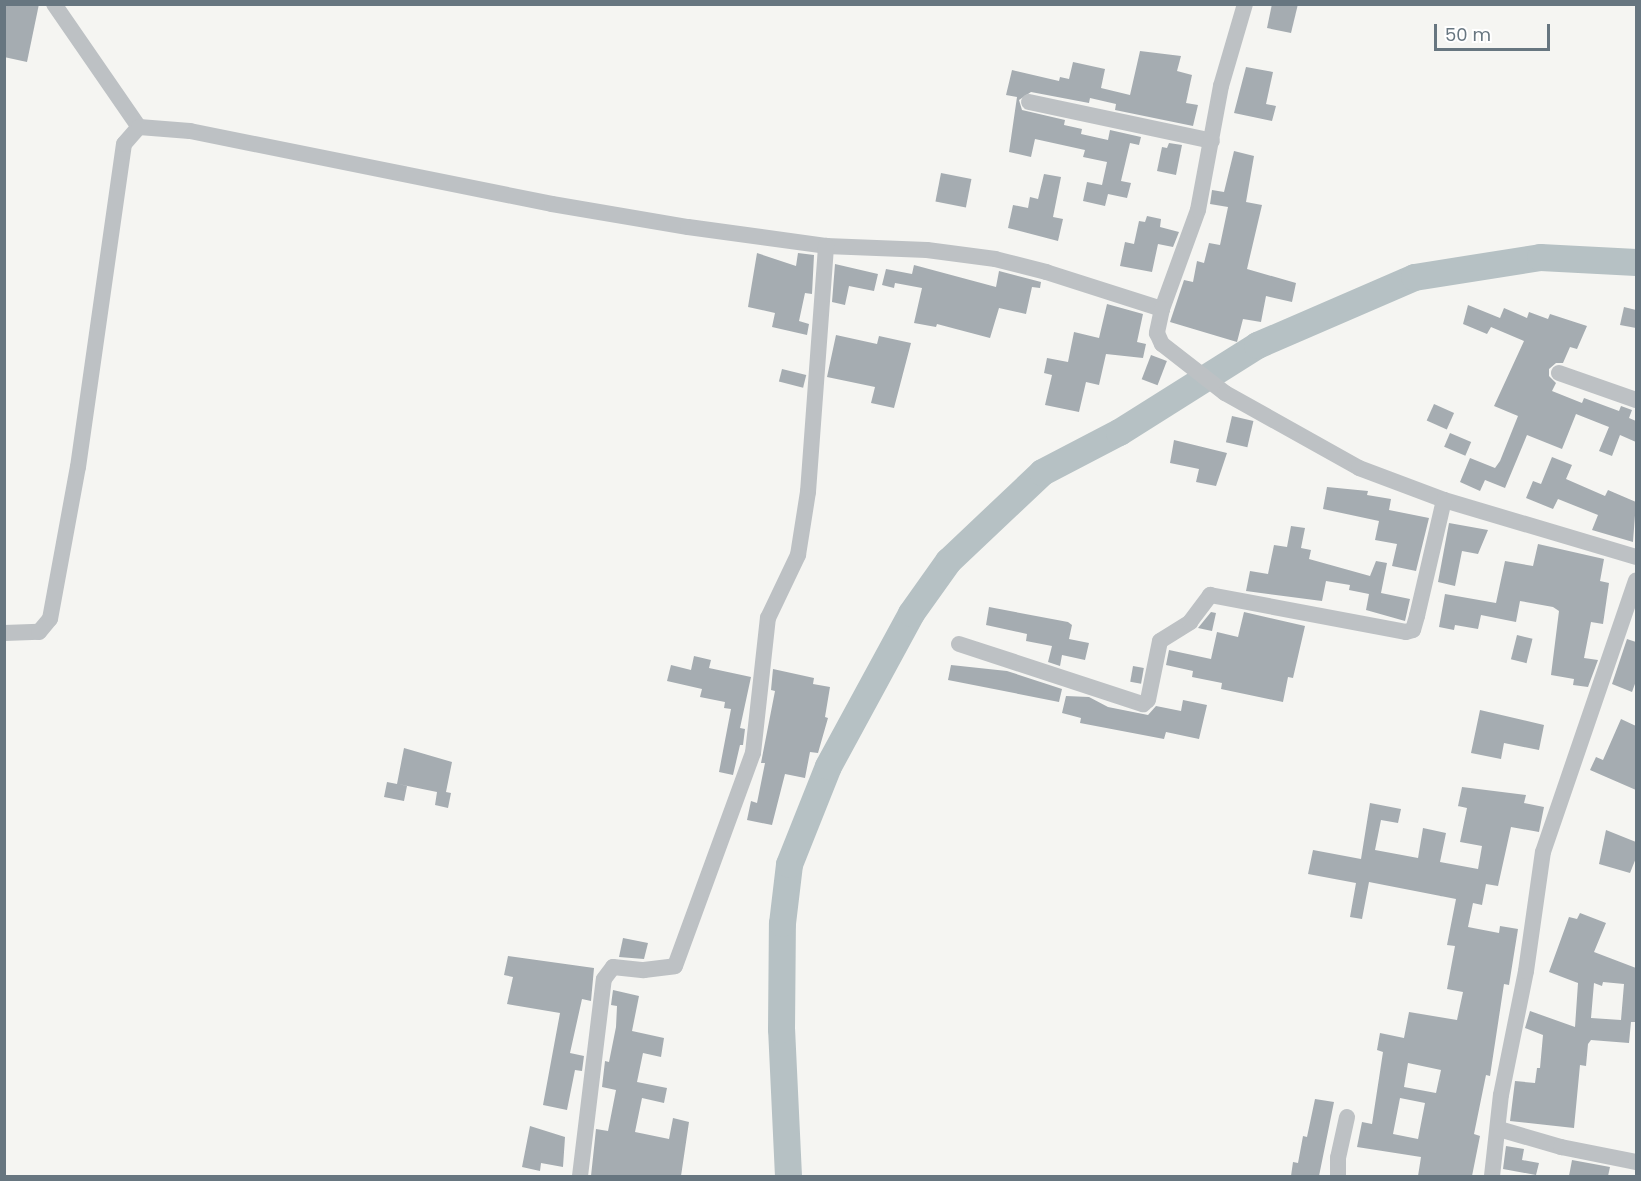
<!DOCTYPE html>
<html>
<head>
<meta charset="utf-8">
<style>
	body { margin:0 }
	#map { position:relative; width:1641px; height:1181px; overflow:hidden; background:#f5f5f2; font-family:Poppins,sans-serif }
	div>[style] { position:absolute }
	.river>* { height:27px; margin:-13.5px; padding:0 13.5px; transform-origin:13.5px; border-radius:13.5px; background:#b6c1c4 }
	.building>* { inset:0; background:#a5acb1; transform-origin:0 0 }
	.minor>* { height:16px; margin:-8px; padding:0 8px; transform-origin:8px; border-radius:8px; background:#bdc1c4 }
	span { translate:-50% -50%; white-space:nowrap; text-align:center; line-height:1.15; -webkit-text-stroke:6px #fff; paint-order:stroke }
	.frame { position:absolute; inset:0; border:6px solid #677680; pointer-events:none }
	.scale { position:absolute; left:1434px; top:24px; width:116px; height:27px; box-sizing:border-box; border:3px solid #677680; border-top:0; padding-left:8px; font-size:18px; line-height:21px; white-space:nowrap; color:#677680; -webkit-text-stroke:4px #fff; paint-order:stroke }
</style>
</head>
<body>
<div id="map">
	<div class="river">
		<i style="left:788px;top:1176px;width:147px;rotate:-92.7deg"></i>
		<i style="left:781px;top:1029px;width:106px;rotate:-89.5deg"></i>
		<i style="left:782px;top:923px;width:59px;rotate:-83.2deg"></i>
		<i style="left:789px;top:864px;width:105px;rotate:-68.3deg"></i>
		<i style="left:828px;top:766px;width:174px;rotate:-61.5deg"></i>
		<i style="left:911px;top:613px;width:64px;rotate:-54.6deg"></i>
		<i style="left:948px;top:561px;width:129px;rotate:-43.4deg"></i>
		<i style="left:1042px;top:472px;width:87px;rotate:-27.5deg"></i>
		<i style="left:1119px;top:432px;width:163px;rotate:-32.2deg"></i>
		<i style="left:1257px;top:345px;width:171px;rotate:-23.4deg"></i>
		<i style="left:1414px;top:277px;width:128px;rotate:-9deg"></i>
		<i style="left:1540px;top:257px;width:96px;rotate:3deg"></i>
	</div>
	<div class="building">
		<i style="clip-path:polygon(4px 4px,39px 4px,27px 62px,4px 57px)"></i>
		<i style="clip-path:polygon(1272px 4px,1298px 4px,1291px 33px,1267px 28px)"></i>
		<i style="clip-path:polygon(1140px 51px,1181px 56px,1177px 71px,1192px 75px,1186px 103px,1198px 105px,1193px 126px,1115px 110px,1116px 104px,1090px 98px,1089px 103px,1031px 92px,1019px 100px,1022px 110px,1065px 120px,1064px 125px,1082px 129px,1081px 134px,1108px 140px,1110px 130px,1141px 137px,1139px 145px,1130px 143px,1121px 181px,1131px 183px,1127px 198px,1108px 194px,1105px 206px,1083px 201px,1087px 182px,1102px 185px,1107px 162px,1083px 157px,1085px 150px,1035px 139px,1031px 157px,1009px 152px,1017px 97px,1006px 95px,1012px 70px,1059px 81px,1060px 77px,1069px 79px,1073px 62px,1105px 69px,1101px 88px,1130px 95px)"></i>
		<i style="clip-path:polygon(1246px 67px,1273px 72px,1266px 104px,1276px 106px,1272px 121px,1234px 113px)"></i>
		<i style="clip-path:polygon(1169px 143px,1182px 145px,1176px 175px,1157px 171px,1162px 147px,1167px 148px)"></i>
		<i style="clip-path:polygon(1234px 151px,1254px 156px,1246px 202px,1262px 205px,1247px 269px,1296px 283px,1292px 302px,1266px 296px,1261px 322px,1243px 319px,1237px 342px,1170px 322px,1184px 280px,1193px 282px,1197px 261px,1204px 263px,1209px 243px,1220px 245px,1228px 207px,1210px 204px,1212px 190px,1224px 192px)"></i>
		<i style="left:941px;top:173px;width:31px;height:29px;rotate:11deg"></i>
		<i style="clip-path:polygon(1044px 174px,1061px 177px,1053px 217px,1063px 219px,1058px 241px,1008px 228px,1013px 205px,1028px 208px,1030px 197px,1038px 199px)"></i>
		<i style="clip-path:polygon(1147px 216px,1161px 219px,1160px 227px,1179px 232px,1173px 247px,1158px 244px,1152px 272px,1120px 266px,1125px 242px,1134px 244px,1139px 221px,1145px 222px)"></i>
		<i style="clip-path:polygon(757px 253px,796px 266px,798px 253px,814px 255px,812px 294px,805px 293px,799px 321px,809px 324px,807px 335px,772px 327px,775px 313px,748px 307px)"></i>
		<i style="clip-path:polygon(835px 264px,878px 274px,874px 291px,849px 286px,845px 305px,832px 302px)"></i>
		<i style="clip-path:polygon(914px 265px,996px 287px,999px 271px,1041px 282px,1040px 288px,1032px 287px,1026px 314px,999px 308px,990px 338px,937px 324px,936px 327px,914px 323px,922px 288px,895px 283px,894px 288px,882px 285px,886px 269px,912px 274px)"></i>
		<i style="clip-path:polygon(1107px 304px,1143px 314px,1137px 342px,1146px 344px,1143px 358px,1106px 354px,1099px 385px,1086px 382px,1079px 412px,1045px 405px,1052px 375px,1044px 373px,1047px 358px,1068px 362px,1074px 332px,1099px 338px)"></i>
		<i style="clip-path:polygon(1468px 305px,1500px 318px,1504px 308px,1527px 318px,1529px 312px,1548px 319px,1550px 314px,1587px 326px,1577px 349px,1570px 347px,1563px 363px,1556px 363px,1549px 369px,1549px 376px,1556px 383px,1552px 391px,1582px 403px,1584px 398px,1619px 411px,1621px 406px,1632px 410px,1629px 418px,1636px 421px,1636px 442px,1620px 435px,1612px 456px,1599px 451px,1609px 427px,1576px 414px,1562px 449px,1527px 435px,1505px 488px,1485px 480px,1480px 491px,1460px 482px,1470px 458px,1495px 468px,1500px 461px,1518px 416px,1494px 406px,1524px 341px,1491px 327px,1487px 334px,1463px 324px)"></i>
		<i style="clip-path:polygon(1624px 307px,1636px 310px,1636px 328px,1620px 325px)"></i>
		<i style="clip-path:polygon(836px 335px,877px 344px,879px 336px,911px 343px,894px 408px,871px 403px,875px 387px,827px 377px)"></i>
		<i style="left:1151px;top:355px;width:17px;height:26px;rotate:21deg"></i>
		<i style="left:782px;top:369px;width:25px;height:13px;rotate:14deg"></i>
		<i style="left:1434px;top:404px;width:22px;height:18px;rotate:24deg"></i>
		<i style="left:1232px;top:416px;width:22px;height:27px;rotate:13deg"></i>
		<i style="left:1450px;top:433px;width:23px;height:15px;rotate:23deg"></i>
		<i style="clip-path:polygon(1174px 440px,1227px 453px,1216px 486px,1196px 482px,1199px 469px,1170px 463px)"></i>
		<i style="clip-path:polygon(1552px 457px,1572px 465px,1566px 479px,1605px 496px,1608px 490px,1636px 502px,1633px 542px,1592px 530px,1598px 515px,1558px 499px,1553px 509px,1526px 498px,1533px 481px,1541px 484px)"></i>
		<i style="clip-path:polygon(1327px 487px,1368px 491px,1367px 495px,1391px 499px,1389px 510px,1429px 518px,1416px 571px,1392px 566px,1397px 544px,1375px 540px,1379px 521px,1323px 509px)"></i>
		<i style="clip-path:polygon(1449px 523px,1488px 530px,1478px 554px,1462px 551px,1455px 586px,1438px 582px)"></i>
		<i style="clip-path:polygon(1291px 526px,1305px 528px,1301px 548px,1311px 550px,1309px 559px,1370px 576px,1376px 561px,1387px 563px,1381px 593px,1410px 599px,1405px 621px,1366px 610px,1369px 594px,1349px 590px,1350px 585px,1326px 581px,1322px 601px,1246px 591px,1250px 571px,1268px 574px,1274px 545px,1287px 547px)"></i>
		<i style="clip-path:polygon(1538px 544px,1604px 559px,1600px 581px,1609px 583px,1603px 624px,1591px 622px,1584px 658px,1598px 660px,1588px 687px,1573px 685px,1574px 679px,1551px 675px,1559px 611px,1553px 607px,1520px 601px,1516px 622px,1481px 615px,1478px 629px,1455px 625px,1454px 630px,1439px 627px,1445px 594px,1496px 603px,1505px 561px,1533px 566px)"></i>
		<i style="clip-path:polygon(989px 607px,1068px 622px,1072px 625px,1069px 639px,1089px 643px,1085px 660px,1062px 655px,1060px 666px,1048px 662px,1052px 646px,1026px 641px,1027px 634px,986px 625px)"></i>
		<i style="clip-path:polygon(1211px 612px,1216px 613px,1212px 631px,1198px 628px)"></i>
		<i style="clip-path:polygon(1244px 612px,1305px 626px,1293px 678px,1288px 677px,1283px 702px,1221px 689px,1222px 683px,1192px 677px,1193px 671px,1166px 665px,1169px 650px,1211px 659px,1217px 632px,1238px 637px)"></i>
		<i style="left:1517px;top:635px;width:16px;height:25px;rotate:14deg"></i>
		<i style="clip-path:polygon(1627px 639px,1636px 642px,1636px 681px,1632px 692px,1612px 684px)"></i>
		<i style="clip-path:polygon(694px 656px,711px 660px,709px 668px,751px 677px,740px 728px,745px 729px,743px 745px,740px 745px,733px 775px,719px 772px,731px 709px,724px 708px,725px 702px,700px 697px,702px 689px,667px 681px,671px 665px,691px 670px)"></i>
		<i style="clip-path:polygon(951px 665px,1007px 671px,1062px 689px,1059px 702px,948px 680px)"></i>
		<i style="left:1133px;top:666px;width:11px;height:16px;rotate:10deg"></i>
		<i style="clip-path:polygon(773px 669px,814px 678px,813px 684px,830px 687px,825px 717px,828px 718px,818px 753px,810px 752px,805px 778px,785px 774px,772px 825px,747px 820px,751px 801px,757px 803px,765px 763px,761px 763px,775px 691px,771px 690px)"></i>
		<i style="clip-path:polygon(1066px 696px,1089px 697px,1108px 707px,1148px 715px,1156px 706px,1181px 711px,1183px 700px,1207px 705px,1199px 739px,1166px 732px,1164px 739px,1080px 723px,1081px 718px,1062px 713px)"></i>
		<i style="clip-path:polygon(1480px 710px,1544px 725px,1539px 750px,1504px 743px,1501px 759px,1471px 753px)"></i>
		<i style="clip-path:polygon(1621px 719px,1636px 726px,1636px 790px,1590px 770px,1596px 757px,1603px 760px)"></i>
		<i style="clip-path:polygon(404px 748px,452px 762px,446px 792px,451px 793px,448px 808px,435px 805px,437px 792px,398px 784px,407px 786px,404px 801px,384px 797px,387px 782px,397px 784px)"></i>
		<i style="clip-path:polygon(evenodd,1462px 787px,1526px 795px,1524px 803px,1544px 807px,1539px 832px,1511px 827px,1498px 886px,1486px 884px,1482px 905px,1473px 903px,1468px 927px,1499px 933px,1500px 926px,1518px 929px,1509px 985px,1504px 984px,1490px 1076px,1486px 1075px,1474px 1134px,1480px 1136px,1472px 1176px,1418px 1176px,1421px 1157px,1357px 1147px,1362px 1122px,1372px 1124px,1383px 1052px,1377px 1050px,1380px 1033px,1404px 1038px,1409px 1012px,1457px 1020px,1463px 992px,1447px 989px,1455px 946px,1447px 945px,1456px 899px,1369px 882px,1362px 919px,1350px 917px,1356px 883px,1308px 874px,1313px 850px,1361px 859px,1370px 803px,1401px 809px,1398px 823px,1381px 820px,1375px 850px,1418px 858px,1423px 828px,1446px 833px,1440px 862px,1478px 869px,1482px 846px,1460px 842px,1467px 808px,1458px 806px,1462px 787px,1408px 1063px,1441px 1070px,1436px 1093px,1404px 1087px,1408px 1063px,1462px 787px,1400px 1098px,1425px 1103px,1418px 1139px,1393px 1134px,1400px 1098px)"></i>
		<i style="clip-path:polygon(1606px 830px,1636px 842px,1636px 858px,1630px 873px,1599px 864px)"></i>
		<i style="clip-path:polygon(evenodd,1580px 913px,1606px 923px,1594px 952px,1636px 968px,1635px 1022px,1631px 1022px,1629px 1043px,1591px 1040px,1588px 1044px,1586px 1066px,1580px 1065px,1574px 1128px,1510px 1121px,1515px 1081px,1535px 1083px,1537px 1068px,1540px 1068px,1543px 1035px,1525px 1028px,1530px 1011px,1575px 1027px,1578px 983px,1549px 972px,1569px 917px,1577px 919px,1580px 913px,1603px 982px,1624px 984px,1621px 1020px,1591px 1018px,1594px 983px,1602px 986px,1603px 982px)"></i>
		<i style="clip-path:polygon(623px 938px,648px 943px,644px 959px,619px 957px)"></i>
		<i style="clip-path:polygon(508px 956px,594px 968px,591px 1001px,582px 999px,570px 1053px,584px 1056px,582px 1071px,575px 1070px,567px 1110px,543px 1105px,560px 1013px,507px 1004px,513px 977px,504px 975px)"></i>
		<i style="clip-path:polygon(613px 990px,639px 996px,632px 1031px,664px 1038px,661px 1057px,643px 1053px,637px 1082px,667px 1088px,664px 1103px,642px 1098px,635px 1132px,669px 1139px,673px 1118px,689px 1122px,681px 1176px,591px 1176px,596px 1129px,608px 1131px,616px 1090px,602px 1087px,605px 1061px,609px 1062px,616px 1027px,617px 1006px,611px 1005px)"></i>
		<i style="clip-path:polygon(1315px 1099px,1334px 1102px,1319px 1176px,1291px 1176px,1293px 1162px,1298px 1163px,1303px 1136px,1307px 1137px)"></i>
		<i style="clip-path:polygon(530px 1126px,565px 1137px,563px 1167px,541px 1163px,540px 1171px,522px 1167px)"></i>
		<i style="clip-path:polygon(1506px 1146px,1524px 1149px,1522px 1160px,1539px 1163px,1536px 1175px,1503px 1169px)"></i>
		<i style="clip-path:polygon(1572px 1160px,1610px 1167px,1608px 1176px,1569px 1176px)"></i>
	</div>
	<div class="minor">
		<i style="left:54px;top:4px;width:150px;rotate:55.4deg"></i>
		<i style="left:1029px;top:102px;width:187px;rotate:12deg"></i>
		<i style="left:1162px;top:309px;width:105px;rotate:-70deg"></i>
		<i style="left:1198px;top:210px;width:126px;rotate:-79.5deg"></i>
		<i style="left:1221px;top:86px;width:85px;rotate:-73.7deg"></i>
		<i style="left:1559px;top:373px;width:82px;rotate:19.3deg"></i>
		<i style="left:4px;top:633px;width:35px;rotate:-2deg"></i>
		<i style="left:39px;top:632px;width:17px;rotate:-50deg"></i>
		<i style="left:50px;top:619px;width:155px;rotate:-79.6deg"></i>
		<i style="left:78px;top:467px;width:326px;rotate:-81.9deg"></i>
		<i style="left:124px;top:144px;width:23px;rotate:-49deg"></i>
		<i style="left:139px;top:127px;width:51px;rotate:4.5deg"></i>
		<i style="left:190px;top:131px;width:369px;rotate:11.4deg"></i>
		<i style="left:552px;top:204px;width:138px;rotate:9.6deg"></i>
		<i style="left:688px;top:227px;width:139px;rotate:7.8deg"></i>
		<i style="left:826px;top:246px;width:101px;rotate:2.3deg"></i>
		<i style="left:927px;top:250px;width:69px;rotate:7.5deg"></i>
		<i style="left:995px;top:259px;width:53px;rotate:14.3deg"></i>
		<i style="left:1046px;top:272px;width:122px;rotate:17.7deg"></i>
		<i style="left:1162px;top:309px;width:25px;rotate:102deg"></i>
		<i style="left:1157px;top:333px;width:12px;rotate:66deg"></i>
		<i style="left:1162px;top:344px;width:80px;rotate:37.9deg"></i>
		<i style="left:1225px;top:393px;width:154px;rotate:29.2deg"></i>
		<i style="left:1359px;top:468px;width:91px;rotate:20.6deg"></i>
		<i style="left:1444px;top:500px;width:200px;rotate:16.5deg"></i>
		<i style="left:959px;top:644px;width:194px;rotate:18.1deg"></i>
		<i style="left:1143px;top:704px;width:6px;rotate:-39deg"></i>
		<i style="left:1148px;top:700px;width:60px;rotate:-78.5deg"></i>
		<i style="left:1160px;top:641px;width:36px;rotate:-32deg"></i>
		<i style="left:1190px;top:622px;width:34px;rotate:-53deg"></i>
		<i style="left:1210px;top:595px;width:199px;rotate:10.7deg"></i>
		<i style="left:1406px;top:632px;width:7px;rotate:-16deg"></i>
		<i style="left:1413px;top:630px;width:15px;rotate:-74deg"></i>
		<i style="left:1417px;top:616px;width:119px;rotate:-76.9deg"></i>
		<i style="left:1499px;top:1129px;width:65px;rotate:16.2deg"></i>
		<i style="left:1561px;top:1147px;width:76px;rotate:11.3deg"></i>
		<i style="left:580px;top:1176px;width:198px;rotate:-83.1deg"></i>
		<i style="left:604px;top:979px;width:15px;rotate:-53deg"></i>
		<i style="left:613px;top:967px;width:31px;rotate:6deg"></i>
		<i style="left:644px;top:970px;width:31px;rotate:-7deg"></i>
		<i style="left:675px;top:966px;width:227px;rotate:-69.9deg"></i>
		<i style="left:753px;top:753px;width:136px;rotate:-83.7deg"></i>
		<i style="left:768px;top:618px;width:70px;rotate:-64.5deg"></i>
		<i style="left:798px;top:555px;width:64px;rotate:-81deg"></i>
		<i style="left:808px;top:492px;width:247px;rotate:-85.8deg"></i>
		<i style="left:1338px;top:1176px;width:18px;rotate:-90deg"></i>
		<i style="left:1338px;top:1158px;width:42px;rotate:-77.6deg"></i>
		<i style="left:1492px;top:1176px;width:81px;rotate:-83.7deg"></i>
		<i style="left:1501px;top:1095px;width:126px;rotate:-78.6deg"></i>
		<i style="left:1526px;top:971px;width:120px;rotate:-81.9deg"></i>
		<i style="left:1543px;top:852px;width:287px;rotate:-71.1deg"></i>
	</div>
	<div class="frame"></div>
	<div class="scale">50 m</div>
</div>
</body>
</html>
